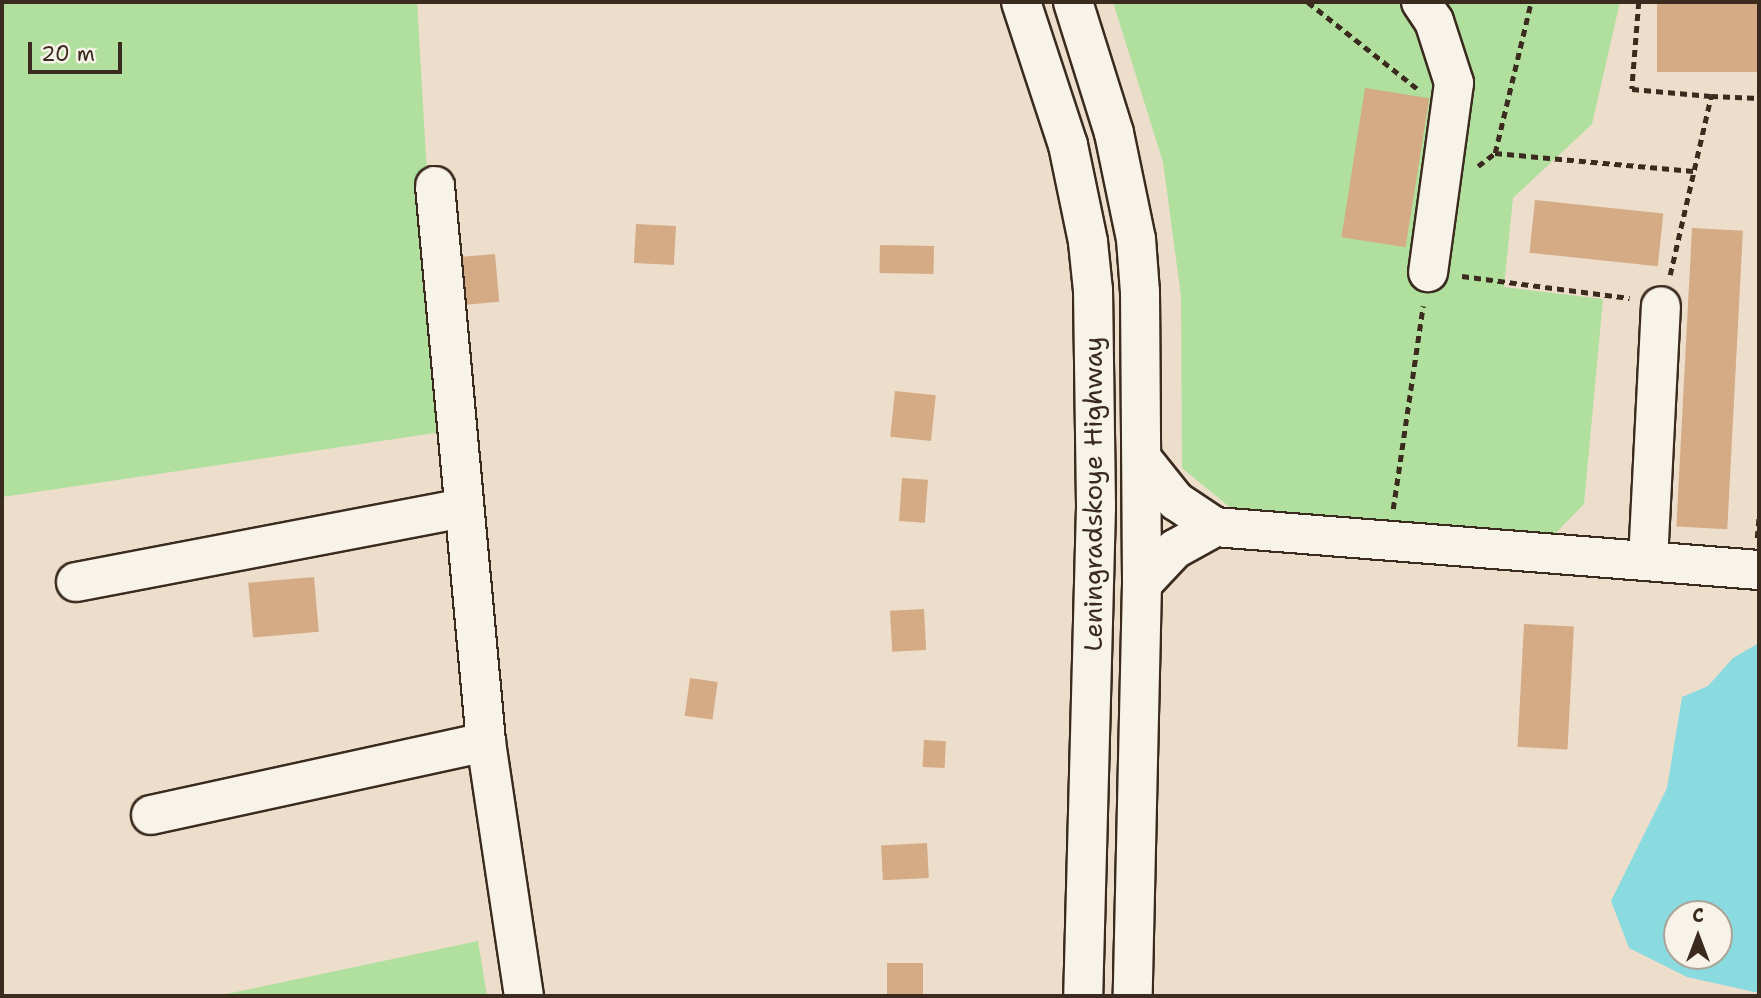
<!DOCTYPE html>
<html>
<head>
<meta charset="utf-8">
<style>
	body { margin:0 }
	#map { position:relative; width:1761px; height:998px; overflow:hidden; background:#edddcb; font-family:"Shantell Sans",sans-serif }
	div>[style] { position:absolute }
	.green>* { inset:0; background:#b0df9e }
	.water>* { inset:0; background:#89dbdf }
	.building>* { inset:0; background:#d5ab86; transform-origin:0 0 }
	.path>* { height:4.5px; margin-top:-2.25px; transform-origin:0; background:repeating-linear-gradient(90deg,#3b2a1e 0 7px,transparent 0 12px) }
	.roads { filter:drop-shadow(2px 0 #3b2a1e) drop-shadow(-2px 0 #3b2a1e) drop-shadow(0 2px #3b2a1e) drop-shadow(0 -2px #3b2a1e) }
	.minor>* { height:38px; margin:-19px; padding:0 19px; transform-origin:19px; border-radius:19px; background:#f7f3e8 }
	.highway>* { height:38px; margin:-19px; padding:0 19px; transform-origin:19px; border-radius:19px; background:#f7f3e8 }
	span { translate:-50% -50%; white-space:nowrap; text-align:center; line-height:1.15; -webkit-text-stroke:6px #f7f3e8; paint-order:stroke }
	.street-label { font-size:26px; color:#3b2a1e }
	.frame { position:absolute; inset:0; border:4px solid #3b2a1e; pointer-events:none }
	.north { position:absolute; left:1663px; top:900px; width:70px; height:70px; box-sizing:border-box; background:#f7f3e8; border:2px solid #aca397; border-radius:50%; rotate:0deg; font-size:19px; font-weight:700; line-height:28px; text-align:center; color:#3b2a1e }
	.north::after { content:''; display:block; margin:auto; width:24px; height:32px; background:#3b2a1e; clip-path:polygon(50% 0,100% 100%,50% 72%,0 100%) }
	.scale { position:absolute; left:28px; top:42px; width:94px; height:32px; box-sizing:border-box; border:4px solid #3b2a1e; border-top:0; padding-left:9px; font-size:21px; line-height:24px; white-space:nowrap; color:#3b2a1e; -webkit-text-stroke:5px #f7f3e8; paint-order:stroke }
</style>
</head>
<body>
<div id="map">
	<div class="green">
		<i style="clip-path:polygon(2px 2px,417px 2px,442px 432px,2px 497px)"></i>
		<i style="clip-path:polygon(1113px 2px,1620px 2px,1592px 124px,1513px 198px,1504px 287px,1603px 299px,1584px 504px,1552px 537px,1232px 509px,1182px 468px,1181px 296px,1163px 162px)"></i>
		<i style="clip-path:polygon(478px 941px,487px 996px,217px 996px)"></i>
	</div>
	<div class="water">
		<i style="clip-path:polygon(evenodd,1759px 643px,1759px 993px,1687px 977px,1629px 948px,1611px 901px,1667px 788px,1682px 697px,1708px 686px,1733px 658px,1759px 643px,1677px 914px,1719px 914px,1719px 956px,1677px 956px,1677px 914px)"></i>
	</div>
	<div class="building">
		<i style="left:1657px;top:2px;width:102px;height:70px"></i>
		<i style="left:1365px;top:88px;width:65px;height:151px;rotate:9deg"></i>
		<i style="left:1535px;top:200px;width:129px;height:53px;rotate:6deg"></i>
		<i style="left:636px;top:224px;width:40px;height:39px;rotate:3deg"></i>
		<i style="left:1692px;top:228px;width:51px;height:299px;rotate:3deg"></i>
		<i style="left:880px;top:245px;width:54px;height:28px;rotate:1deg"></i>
		<i style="left:495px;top:254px;width:48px;height:44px;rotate:85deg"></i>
		<i style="left:895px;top:391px;width:41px;height:46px;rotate:6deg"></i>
		<i style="left:902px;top:478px;width:26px;height:43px;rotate:4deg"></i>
		<i style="left:314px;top:577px;width:55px;height:66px;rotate:85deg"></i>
		<i style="left:924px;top:609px;width:41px;height:34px;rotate:87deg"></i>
		<i style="left:1524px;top:624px;width:50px;height:123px;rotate:3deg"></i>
		<i style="left:690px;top:678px;width:28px;height:38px;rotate:8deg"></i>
		<i style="left:924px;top:740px;width:22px;height:27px;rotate:3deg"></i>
		<i style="left:927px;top:843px;width:35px;height:46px;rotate:87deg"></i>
		<i style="left:923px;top:963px;width:33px;height:36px;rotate:90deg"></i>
	</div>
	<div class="path">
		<i style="left:1308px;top:2px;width:142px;rotate:38.4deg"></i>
		<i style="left:1639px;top:2px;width:87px;rotate:94.6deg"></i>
		<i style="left:1632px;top:89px;width:79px;rotate:5.1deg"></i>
		<i style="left:1495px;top:153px;width:155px;rotate:-76.6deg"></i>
		<i style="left:1478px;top:166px;width:21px;rotate:-37deg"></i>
		<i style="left:1495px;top:153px;width:199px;rotate:5.2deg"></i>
		<i style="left:1670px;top:275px;width:184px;rotate:-77.1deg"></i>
		<i style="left:1711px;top:96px;width:48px;rotate:2.4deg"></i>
		<i style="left:1462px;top:276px;width:169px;rotate:7.5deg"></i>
		<i style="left:1393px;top:509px;width:205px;rotate:-81.6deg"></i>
		<i style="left:1757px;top:538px;width:21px;rotate:-85deg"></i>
	</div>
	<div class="roads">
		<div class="minor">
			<i style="left:1421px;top:2px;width:23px;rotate:56deg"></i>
			<i style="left:1434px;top:21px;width:65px;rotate:72.1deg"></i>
			<i style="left:1454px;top:83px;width:191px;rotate:97.8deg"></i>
			<i style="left:435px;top:186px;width:558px;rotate:84.76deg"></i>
			<i style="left:486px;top:742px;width:257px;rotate:81.5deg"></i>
			<i style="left:1143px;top:460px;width:53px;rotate:51.2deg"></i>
			<i style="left:1176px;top:501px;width:47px;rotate:33.7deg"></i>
			<i style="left:1215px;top:527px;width:546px;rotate:4.52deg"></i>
			<i style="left:1648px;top:561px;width:255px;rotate:-87.1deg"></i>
			<i style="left:76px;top:582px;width:395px;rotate:-10.8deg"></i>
			<i style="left:1142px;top:584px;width:48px;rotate:-46.7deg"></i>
			<i style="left:1175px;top:549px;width:46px;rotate:-28.8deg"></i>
			<i style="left:151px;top:815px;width:343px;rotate:-12.3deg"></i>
		</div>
		<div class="highway">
			<i style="left:1021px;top:2px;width:151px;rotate:71.8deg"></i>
			<i style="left:1068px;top:145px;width:99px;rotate:78.3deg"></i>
			<i style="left:1088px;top:242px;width:48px;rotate:84.1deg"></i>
			<i style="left:1093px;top:290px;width:217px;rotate:89.2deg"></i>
			<i style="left:1096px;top:507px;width:489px;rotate:91.5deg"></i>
			<i style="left:1073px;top:2px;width:137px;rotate:72.6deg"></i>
			<i style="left:1114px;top:133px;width:108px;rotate:78.3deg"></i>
			<i style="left:1136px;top:239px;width:53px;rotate:85.7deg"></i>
			<i style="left:1140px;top:292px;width:292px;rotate:89.6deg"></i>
			<i style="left:1142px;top:584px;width:412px;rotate:91.3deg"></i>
		</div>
	</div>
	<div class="street-label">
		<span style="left:1093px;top:494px;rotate:-90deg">Leningradskoye Highway</span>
	</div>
	<div class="frame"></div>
	<div class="north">С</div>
	<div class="scale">20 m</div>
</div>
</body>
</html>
